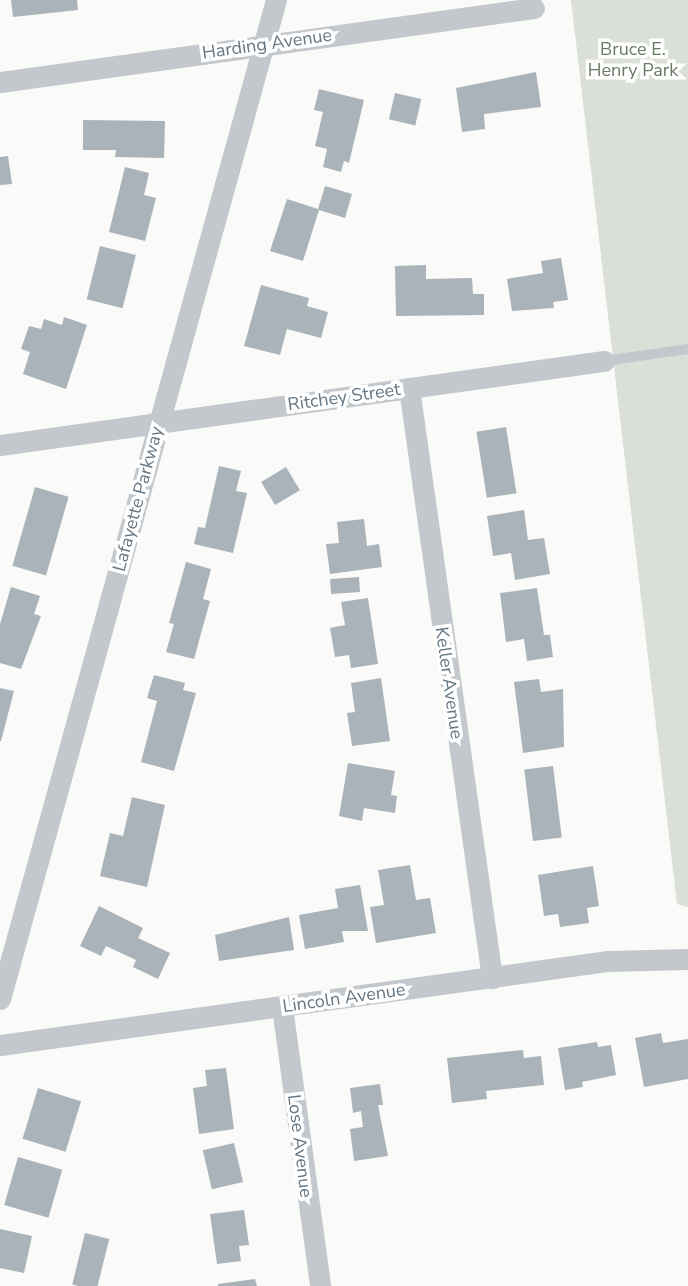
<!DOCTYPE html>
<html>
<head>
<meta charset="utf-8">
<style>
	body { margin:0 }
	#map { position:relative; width:688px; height:1286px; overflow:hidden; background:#fafaf8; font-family:"Nunito Sans",sans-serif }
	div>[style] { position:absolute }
	.green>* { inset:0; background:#dadfd7 }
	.building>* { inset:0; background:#aab3b9; transform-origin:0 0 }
	.service>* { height:10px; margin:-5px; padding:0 5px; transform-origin:5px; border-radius:5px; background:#c3c8cc }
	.minor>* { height:21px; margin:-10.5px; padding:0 10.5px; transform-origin:10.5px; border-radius:10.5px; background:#c3c8cc }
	span { translate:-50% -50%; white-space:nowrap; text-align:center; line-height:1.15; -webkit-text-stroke:7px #fff; paint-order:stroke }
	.street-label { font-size:18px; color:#657683 }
	.park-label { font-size:18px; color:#687a64 }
</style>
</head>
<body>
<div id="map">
	<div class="green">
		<i style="clip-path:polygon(571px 0,688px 0,688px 907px,677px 904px)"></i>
	</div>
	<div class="building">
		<i style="clip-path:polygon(11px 0,77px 0,78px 10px,13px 17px)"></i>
		<i style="clip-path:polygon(536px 72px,541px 107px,484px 114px,485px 129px,462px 132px,456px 88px)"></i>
		<i style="clip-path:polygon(319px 89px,364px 100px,349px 163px,344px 161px,341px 172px,323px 167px,327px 149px,315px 146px,323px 112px,314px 110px)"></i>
		<i style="left:395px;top:93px;width:27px;height:27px;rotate:13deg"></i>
		<i style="clip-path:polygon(83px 120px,165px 121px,164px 158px,115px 157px,116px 150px,83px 150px)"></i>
		<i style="clip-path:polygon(8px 156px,12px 184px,0 185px,0 157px)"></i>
		<i style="clip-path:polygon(125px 167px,149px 173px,144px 195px,156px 198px,145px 241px,109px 232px)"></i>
		<i style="clip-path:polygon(325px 186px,352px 194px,345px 218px,319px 210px,303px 261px,270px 251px,287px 199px,318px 209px)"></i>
		<i style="left:100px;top:246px;width:37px;height:55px;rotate:14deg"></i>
		<i style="clip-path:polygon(561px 258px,568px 300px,553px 302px,554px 308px,512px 311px,507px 279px,543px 273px,541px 261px)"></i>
		<i style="clip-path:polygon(426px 265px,426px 279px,472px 278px,473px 294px,484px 294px,484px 315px,396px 316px,395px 266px)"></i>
		<i style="clip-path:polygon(261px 285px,309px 298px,307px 306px,328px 312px,321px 338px,287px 329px,280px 355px,244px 346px)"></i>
		<i style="clip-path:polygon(64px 317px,87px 325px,66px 389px,23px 374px,30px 352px,21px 349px,29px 326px,41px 329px,44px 319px,62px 325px)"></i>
		<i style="left:506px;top:427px;width:67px;height:30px;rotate:81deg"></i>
		<i style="clip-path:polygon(219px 466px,241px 471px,236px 491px,247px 493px,233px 553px,194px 544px,198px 527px,205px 528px)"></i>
		<i style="left:286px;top:467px;width:27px;height:29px;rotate:59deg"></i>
		<i style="left:35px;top:487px;width:35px;height:82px;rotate:16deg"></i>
		<i style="clip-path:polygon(524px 510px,528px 540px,544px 538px,550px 574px,515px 580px,511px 553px,493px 556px,487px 516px)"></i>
		<i style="clip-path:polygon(364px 519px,367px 546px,379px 544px,382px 567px,330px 574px,326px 544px,339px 543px,337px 522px)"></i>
		<i style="clip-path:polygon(186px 562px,211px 569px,203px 599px,210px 601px,194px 659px,166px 652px,174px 624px,169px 623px)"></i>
		<i style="left:359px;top:577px;width:15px;height:29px;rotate:86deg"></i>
		<i style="clip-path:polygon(11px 587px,40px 596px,34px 614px,41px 616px,21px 669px,0 663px,0 624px)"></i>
		<i style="clip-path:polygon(537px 588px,544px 635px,550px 635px,553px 657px,527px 661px,524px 639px,506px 642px,500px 593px)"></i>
		<i style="clip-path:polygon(368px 598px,378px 664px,351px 668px,349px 655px,335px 657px,330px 628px,345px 625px,341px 602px)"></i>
		<i style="clip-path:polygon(154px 675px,185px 683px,183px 690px,196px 693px,174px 771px,141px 762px,157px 701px,147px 698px)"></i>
		<i style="clip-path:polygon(381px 678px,390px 741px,352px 746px,347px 713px,355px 712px,351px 683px)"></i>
		<i style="clip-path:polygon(539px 679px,541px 692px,563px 689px,564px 747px,523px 753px,514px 682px)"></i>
		<i style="clip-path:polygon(0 688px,14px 691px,1px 741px,0 741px)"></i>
		<i style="clip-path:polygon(348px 763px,395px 771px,391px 795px,397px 796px,395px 813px,364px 808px,362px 821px,339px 816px)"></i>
		<i style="left:553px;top:766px;width:72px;height:29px;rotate:83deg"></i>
		<i style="clip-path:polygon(132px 797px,165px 805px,147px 887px,100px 876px,110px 833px,123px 836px)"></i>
		<i style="clip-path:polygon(410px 865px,416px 900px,430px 898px,436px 933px,376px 943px,370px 907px,384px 905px,378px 870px)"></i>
		<i style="clip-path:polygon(593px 866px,599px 906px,587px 908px,589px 923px,560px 927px,558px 914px,544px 916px,538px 875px)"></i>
		<i style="clip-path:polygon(360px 885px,368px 931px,342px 931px,344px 942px,305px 949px,299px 915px,338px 908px,335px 889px)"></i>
		<i style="clip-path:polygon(99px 906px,143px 928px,138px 938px,170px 953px,158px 979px,133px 967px,136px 960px,106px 946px,101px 956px,80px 946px)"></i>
		<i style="clip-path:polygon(289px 917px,294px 950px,219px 961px,215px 935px)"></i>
		<i style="clip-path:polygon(661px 1033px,663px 1043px,688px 1039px,688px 1079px,644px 1087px,635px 1038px)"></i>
		<i style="clip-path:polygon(597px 1042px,598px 1047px,611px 1045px,616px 1075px,582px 1082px,583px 1087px,565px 1090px,558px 1048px)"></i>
		<i style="clip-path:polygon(523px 1050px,524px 1058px,541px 1056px,544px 1085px,486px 1091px,487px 1099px,452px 1103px,447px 1058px)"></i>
		<i style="clip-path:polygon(226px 1068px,234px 1129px,199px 1134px,193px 1088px,207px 1086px,205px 1070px)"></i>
		<i style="clip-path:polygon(380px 1084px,383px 1105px,378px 1105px,388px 1156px,354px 1161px,350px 1129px,363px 1127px,361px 1111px,353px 1113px,350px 1088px)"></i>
		<i style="left:38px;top:1088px;width:45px;height:53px;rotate:17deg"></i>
		<i style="left:234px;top:1143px;width:40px;height:32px;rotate:77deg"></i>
		<i style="left:18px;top:1157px;width:46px;height:50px;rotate:16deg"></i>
		<i style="clip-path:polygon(244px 1210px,249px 1245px,239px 1246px,241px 1261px,217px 1264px,210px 1214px)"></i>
		<i style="clip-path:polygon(0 1229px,32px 1236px,24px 1273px,0 1268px)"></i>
		<i style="left:85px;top:1233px;width:25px;height:53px;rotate:14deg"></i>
		<i style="clip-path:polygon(255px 1279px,257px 1286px,218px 1286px,218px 1284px)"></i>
	</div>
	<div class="service">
		<i style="left:604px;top:361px;width:85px;rotate:-8.1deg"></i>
	</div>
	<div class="minor">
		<i style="left:0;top:82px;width:539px;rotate:-7.89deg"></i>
		<i style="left:409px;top:388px;width:596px;rotate:81.99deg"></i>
		<i style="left:0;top:445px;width:610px;rotate:-7.92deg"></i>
		<i style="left:0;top:999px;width:1036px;rotate:-74.56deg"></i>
		<i style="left:282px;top:1007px;width:282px;rotate:82.2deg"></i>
		<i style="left:0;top:1045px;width:614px;rotate:-7.87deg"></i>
		<i style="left:608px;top:961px;width:80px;rotate:-1.4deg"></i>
	</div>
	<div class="street-label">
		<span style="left:267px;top:44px;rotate:-8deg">Harding Avenue</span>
		<span style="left:344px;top:397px;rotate:-8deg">Ritchey Street</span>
		<span style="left:138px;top:499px;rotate:-75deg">Lafayette Parkway</span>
		<span style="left:449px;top:683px;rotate:82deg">Keller Avenue</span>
		<span style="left:344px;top:998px;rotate:-8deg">Lincoln Avenue</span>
		<span style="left:300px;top:1146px;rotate:83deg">Lose Avenue</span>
	</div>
	<div class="park-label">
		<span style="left:633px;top:60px">Bruce E.<br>Henry Park</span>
	</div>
</div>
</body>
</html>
